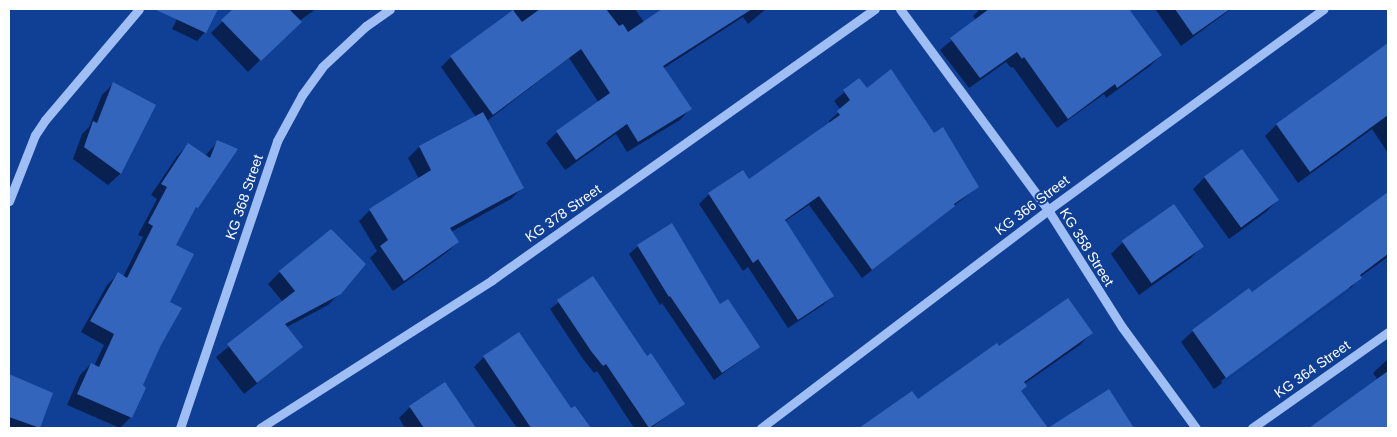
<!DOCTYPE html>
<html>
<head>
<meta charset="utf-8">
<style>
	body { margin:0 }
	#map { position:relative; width:1397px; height:437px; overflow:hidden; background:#103f96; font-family:Helvetica,sans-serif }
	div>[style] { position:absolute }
	.shadow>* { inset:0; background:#0007 }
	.building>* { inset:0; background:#3465bd; transform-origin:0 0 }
	.minor>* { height:9px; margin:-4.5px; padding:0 4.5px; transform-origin:4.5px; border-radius:4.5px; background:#9fbef4 }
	span { translate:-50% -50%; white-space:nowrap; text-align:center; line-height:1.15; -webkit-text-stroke:4px #103f96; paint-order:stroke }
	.street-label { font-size:14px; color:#fff }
	.frame { position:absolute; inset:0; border:10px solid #fff; pointer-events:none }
</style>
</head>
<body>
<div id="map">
	<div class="shadow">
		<i style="clip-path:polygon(182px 9px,210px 9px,215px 11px,205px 32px,197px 41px,172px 29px)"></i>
		<i style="clip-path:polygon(235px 9px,316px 9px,299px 21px,248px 72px,211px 33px)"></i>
		<i style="clip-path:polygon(516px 9px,635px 9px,644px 22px,666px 9px,766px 9px,748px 24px,743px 17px,664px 68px,690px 109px,680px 120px,627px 152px,616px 134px,565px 170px,546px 143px,557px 132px,599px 103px,569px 58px,487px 121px,522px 188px,511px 199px,451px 232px,458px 242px,446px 253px,393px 291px,370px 258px,377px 251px,359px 221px,370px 210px,419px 179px,408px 158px,419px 147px,476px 117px,441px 67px,451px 57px)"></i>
		<i style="clip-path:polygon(980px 9px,1114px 9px,1161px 55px,1150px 66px,1106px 98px,1104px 94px,1057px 128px,1013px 67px,1011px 68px,1006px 62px,969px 88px,940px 50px,976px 20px,973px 16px)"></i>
		<i style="clip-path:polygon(1155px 9px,1231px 9px,1181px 46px)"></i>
		<i style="clip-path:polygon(1388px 45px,1388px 153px,1372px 129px,1298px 183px,1265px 136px,1276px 125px)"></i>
		<i style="clip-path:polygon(859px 80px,867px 90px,934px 134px,978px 187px,862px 278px,809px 205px,784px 222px,833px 296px,823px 305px,788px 328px,748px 267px,743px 271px,699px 204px,709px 194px,743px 172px,749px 181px,830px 124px,829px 121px,841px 110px,834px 101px)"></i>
		<i style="clip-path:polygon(114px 83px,154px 105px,120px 174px,108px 185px,73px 159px,82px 134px,89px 127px,102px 95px)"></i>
		<i style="clip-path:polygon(218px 141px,236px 149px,190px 214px,174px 246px,160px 345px,142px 386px,131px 417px,120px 428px,67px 405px,80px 375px,91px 364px,94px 366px,104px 345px,81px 332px,107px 285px,118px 274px,123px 277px,143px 237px,138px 235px,157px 199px,151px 195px,177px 156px,188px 145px,205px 156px)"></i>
		<i style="clip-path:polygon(1242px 150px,1278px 200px,1266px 212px,1229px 239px,1193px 189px,1205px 177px)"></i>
		<i style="clip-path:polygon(evenodd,1388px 193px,1388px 257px,1360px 277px,1349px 290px,1214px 389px,1181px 342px,1193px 331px,1252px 293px,1388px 193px,1350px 286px,1350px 289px,1222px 383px,1221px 381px,1350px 286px)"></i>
		<i style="clip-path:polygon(1174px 206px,1202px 246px,1191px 258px,1139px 295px,1111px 254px,1122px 243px)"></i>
		<i style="clip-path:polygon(638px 246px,759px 347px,714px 380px,662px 303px,660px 305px,629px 254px)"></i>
		<i style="clip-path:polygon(280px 272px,340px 293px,328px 305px,287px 327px,302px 347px,244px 394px,216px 357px,283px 302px,268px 284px)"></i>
		<i style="clip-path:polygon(592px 277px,647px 358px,683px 404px,651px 428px,634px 428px,597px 371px,594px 373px,583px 359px,550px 309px)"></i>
		<i style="clip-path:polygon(519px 333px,571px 410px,574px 407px,590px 428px,517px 428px,474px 367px,484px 357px)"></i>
		<i style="clip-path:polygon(1091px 333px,1080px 345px,1024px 384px,1020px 392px,1046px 428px,862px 428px,912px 393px,917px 401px,999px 348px)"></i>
		<i style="clip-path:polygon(1388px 359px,1388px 428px,1311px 428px,1378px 380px,1373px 373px)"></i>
		<i style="clip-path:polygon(9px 376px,51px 394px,38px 428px,9px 428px)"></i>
		<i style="clip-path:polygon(445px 384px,475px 428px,405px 428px,399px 418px,410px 407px)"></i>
		<i style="clip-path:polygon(1108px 391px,1132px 428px,1050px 428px)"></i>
	</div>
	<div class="building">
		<i style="clip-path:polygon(154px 9px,218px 9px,206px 33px)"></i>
		<i style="clip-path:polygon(233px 9px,289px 9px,302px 22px,261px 61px,221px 20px)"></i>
		<i style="clip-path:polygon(540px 9px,606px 9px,619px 26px,623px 24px,628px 32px,662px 9px,752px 9px,663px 66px,692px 109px,638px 142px,627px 124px,576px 160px,556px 131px,610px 93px,581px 49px,493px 115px,450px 56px,513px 10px,522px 22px)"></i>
		<i style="clip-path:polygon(989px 9px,1129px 9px,1162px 55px,1117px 88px,1115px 84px,1068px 119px,1024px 57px,1022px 59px,1017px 52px,980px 78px,950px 38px)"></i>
		<i style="clip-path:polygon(1175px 9px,1230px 9px,1193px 35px)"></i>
		<i style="clip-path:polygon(1388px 43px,1388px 115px,1310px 172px,1276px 124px)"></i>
		<i style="clip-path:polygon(891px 69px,934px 133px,943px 127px,979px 187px,954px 204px,955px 206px,872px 270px,819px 196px,785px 220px,834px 296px,798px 320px,758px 259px,753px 263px,708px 193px,743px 170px,749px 179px,840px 115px,837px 111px,850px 100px,843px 90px,859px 78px,867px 88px)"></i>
		<i style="clip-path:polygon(113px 82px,156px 105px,121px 174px,84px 147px,93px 121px,97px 123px)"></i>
		<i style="clip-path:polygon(483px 112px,524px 188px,450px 228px,459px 242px,404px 281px,380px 246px,388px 240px,369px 209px,431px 170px,419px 146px)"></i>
		<i style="clip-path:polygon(217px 140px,238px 149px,198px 208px,196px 207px,176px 245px,194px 254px,170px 302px,182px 308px,161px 345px,143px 385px,146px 388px,132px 418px,77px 394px,91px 363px,99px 367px,114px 334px,90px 321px,118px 272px,127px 278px,153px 226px,148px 223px,167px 187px,161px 184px,188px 143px,210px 158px)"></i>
		<i style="left:1242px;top:149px;width:63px;height:47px;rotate:54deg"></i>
		<i style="clip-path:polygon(1388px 192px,1388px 254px,1360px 275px,1362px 278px,1226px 378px,1192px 330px,1249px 288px,1252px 292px)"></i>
		<i style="left:1174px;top:204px;width:52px;height:64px;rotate:55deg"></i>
		<i style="clip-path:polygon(672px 223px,720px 304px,728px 299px,760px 347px,722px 373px,670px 296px,669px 297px,637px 245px)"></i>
		<i style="clip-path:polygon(331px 229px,366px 264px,341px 294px,285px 324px,303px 347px,257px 383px,227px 344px,295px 291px,279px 271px)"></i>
		<i style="clip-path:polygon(593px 276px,647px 356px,651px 353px,685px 404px,649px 428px,606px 364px,603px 366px,591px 351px,557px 300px)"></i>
		<i style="clip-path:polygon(1068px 298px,1093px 333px,1024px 382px,1027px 386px,1021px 391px,1048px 428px,859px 428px,912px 391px,918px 399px,997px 343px,999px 346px)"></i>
		<i style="clip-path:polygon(519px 332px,571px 408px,575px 406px,591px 428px,531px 428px,483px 356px)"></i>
		<i style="clip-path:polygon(1388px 371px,1388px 428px,1309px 428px)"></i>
		<i style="clip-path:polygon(9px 374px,53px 393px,40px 428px,9px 417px)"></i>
		<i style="clip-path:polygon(445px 382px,476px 428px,424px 428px,409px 406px)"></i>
		<i style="clip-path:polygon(1109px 389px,1134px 428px,1048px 428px)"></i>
	</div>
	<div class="minor">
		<i style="left:900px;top:9px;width:250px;rotate:53.6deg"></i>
		<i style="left:1048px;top:210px;width:138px;rotate:57.7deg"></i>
		<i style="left:1122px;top:327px;width:125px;rotate:53.8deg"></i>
		<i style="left:9px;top:201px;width:71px;rotate:-68.5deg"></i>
		<i style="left:35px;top:135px;width:18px;rotate:-56deg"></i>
		<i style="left:45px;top:120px;width:145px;rotate:-49.7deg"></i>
		<i style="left:180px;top:428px;width:303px;rotate:-71.3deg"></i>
		<i style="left:277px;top:141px;width:52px;rotate:-61.5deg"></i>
		<i style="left:302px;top:95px;width:34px;rotate:-54deg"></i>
		<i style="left:322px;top:67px;width:60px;rotate:-43deg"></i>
		<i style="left:366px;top:26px;width:29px;rotate:-35deg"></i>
		<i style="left:260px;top:428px;width:275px;rotate:-32.5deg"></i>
		<i style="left:492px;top:280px;width:469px;rotate:-35.3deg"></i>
		<i style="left:761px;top:428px;width:360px;rotate:-37.2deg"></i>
		<i style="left:1048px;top:210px;width:341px;rotate:-36.1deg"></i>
		<i style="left:1252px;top:428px;width:166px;rotate:-35.2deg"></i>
	</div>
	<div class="street-label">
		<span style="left:244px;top:197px;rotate:-71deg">KG 368 Street</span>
		<span style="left:1032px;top:205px;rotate:-37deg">KG 366 Street</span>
		<span style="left:563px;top:213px;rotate:-35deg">KG 378 Street</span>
		<span style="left:1087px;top:247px;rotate:58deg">KG 358 Street</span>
		<span style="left:1312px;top:369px;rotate:-35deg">KG 364 Street</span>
	</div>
	<div class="frame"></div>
</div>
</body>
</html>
